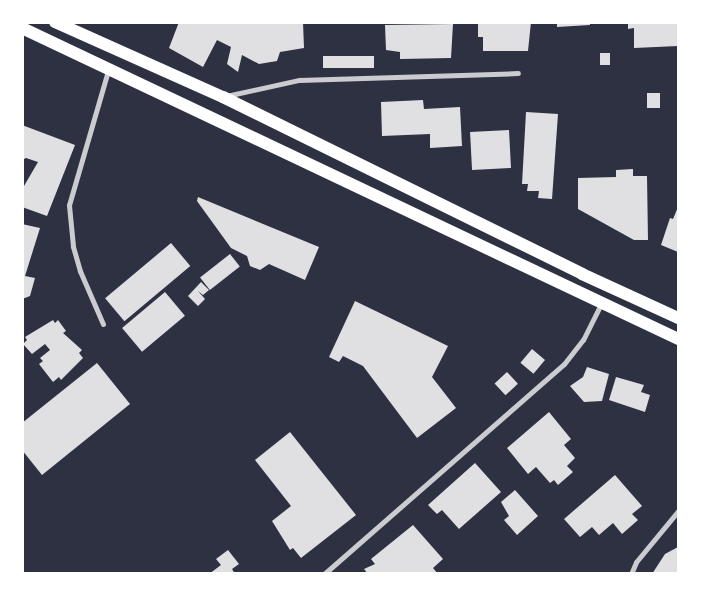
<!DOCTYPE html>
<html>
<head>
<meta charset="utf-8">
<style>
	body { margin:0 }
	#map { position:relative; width:701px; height:596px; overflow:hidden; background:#2d3142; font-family:Bitter,serif }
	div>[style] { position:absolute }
	.building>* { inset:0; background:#e0e0e3; transform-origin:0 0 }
	.minor>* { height:5px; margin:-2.5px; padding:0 2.5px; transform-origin:2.5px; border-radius:2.5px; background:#caccd0 }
	.trunk>* { height:12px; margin:-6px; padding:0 6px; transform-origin:6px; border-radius:6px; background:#fff }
	span { translate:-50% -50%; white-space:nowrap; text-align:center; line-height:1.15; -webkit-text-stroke:4px #fff; paint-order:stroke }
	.frame { position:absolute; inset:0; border:24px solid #fff; pointer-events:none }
</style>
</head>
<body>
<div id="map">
	<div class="building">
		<i style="clip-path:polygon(179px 22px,303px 22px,304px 48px,280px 52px,277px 61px,259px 64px,242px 55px,238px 72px,227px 64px,231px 47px,217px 40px,203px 67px,169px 48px)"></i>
		<i style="clip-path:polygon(478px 22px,531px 22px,528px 51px,483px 51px,483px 37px,478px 37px)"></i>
		<i style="clip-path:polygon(557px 22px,590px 22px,590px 25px,557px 27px)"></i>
		<i style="clip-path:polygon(628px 22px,678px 22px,678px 46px,634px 48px,634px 28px,628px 29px)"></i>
		<i style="clip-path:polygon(453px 24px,451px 58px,400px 59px,400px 52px,386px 50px,385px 25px)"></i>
		<i style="left:600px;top:53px;width:10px;height:12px"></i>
		<i style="left:374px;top:56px;width:12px;height:51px;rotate:90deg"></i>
		<i style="left:660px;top:93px;width:15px;height:13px;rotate:90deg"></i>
		<i style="clip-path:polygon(423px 100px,424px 109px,460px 107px,462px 146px,430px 148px,430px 134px,382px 136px,381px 102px)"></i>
		<i style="clip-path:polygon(526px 112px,558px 114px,552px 199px,538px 198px,539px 191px,527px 191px,528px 184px,522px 184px)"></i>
		<i style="clip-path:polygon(22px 125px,75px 145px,47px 216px,22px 207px,24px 186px,38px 162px,26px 158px,22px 160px)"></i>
		<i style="left:509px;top:130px;width:38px;height:39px;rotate:87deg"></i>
		<i style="clip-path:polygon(633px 169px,633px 176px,647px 176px,648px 240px,634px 240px,578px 209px,578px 178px,616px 177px,616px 170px)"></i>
		<i style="clip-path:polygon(198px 197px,319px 247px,305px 280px,269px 264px,260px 270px,250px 266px,247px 256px,231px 248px,197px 201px)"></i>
		<i style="clip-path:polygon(678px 207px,678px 252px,661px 245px,670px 218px,673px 219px)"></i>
		<i style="clip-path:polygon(22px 224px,40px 228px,25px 276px,35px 278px,30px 296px,25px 298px,22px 298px)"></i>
		<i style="left:171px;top:243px;width:30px;height:86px;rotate:50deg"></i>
		<i style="left:230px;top:254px;width:16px;height:38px;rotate:52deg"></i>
		<i style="clip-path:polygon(201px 282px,209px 290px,203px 295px,198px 291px,205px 299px,198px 306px,188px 296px)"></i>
		<i style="left:165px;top:292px;width:31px;height:56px;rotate:50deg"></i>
		<i style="clip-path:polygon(355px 301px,448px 346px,432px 377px,456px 408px,417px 438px,363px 366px,343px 356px,339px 362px,329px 357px)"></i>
		<i style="clip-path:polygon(53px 320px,55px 323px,58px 320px,66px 331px,63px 333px,82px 350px,79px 353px,83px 358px,61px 380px,59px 377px,53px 382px,39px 364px,43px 361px,40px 358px,50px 350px,45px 344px,32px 354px,23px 344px,27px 340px,25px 337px)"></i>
		<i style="left:532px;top:349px;width:17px;height:18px;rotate:40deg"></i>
		<i style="clip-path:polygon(97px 363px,130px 404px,42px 475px,22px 450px,22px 423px)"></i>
		<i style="clip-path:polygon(587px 367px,609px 374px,602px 401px,584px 402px,570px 386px,583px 377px)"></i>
		<i style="left:507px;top:372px;width:16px;height:17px;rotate:47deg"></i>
		<i style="clip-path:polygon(616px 377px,644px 385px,641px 392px,650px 395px,645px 412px,609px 400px)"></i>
		<i style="clip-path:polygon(549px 412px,571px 439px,564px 445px,575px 458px,567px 466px,573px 472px,558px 485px,554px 480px,550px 483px,536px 467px,528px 474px,507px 448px)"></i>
		<i style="clip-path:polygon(290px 432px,356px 515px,301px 558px,293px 548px,290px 550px,272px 521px,291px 506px,255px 460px)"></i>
		<i style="clip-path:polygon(475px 463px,501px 492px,459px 529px,442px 510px,437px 514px,428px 505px)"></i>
		<i style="clip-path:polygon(615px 475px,642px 506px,632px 514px,638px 520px,622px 534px,613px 523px,599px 535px,592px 527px,580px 537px,564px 519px)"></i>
		<i style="clip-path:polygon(515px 490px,538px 516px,517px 535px,504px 520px,509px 516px,501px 502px)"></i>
		<i style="clip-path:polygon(413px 525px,443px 559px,433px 568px,438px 574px,368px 574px,364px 569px,375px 564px,371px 559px)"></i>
		<i style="clip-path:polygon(678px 547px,678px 574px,652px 574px,665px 554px)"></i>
		<i style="clip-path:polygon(228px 550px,239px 564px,232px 569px,235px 574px,209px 574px,221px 565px,216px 559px)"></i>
	</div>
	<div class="minor">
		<i style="left:226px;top:96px;width:75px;rotate:-12.4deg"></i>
		<i style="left:299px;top:80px;width:219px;rotate:-1.8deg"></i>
		<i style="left:103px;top:324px;width:58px;rotate:-113.5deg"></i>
		<i style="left:80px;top:271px;width:26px;rotate:-106deg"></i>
		<i style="left:73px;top:246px;width:41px;rotate:-95.6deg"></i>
		<i style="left:69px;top:205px;width:140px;rotate:-73.8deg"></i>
		<i style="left:324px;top:574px;width:319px;rotate:-41.2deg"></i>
		<i style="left:564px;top:364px;width:31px;rotate:-52deg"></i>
		<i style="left:583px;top:340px;width:40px;rotate:-63.4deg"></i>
		<i style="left:631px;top:574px;width:13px;rotate:-67deg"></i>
		<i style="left:636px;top:562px;width:66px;rotate:-50.5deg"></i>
	</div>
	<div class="trunk">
		<i style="left:55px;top:22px;width:184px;rotate:24.1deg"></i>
		<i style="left:223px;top:97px;width:400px;rotate:26.2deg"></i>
		<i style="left:582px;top:274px;width:106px;rotate:24.6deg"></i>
		<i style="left:22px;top:28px;width:726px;rotate:25.36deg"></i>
	</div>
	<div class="frame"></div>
</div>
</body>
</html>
